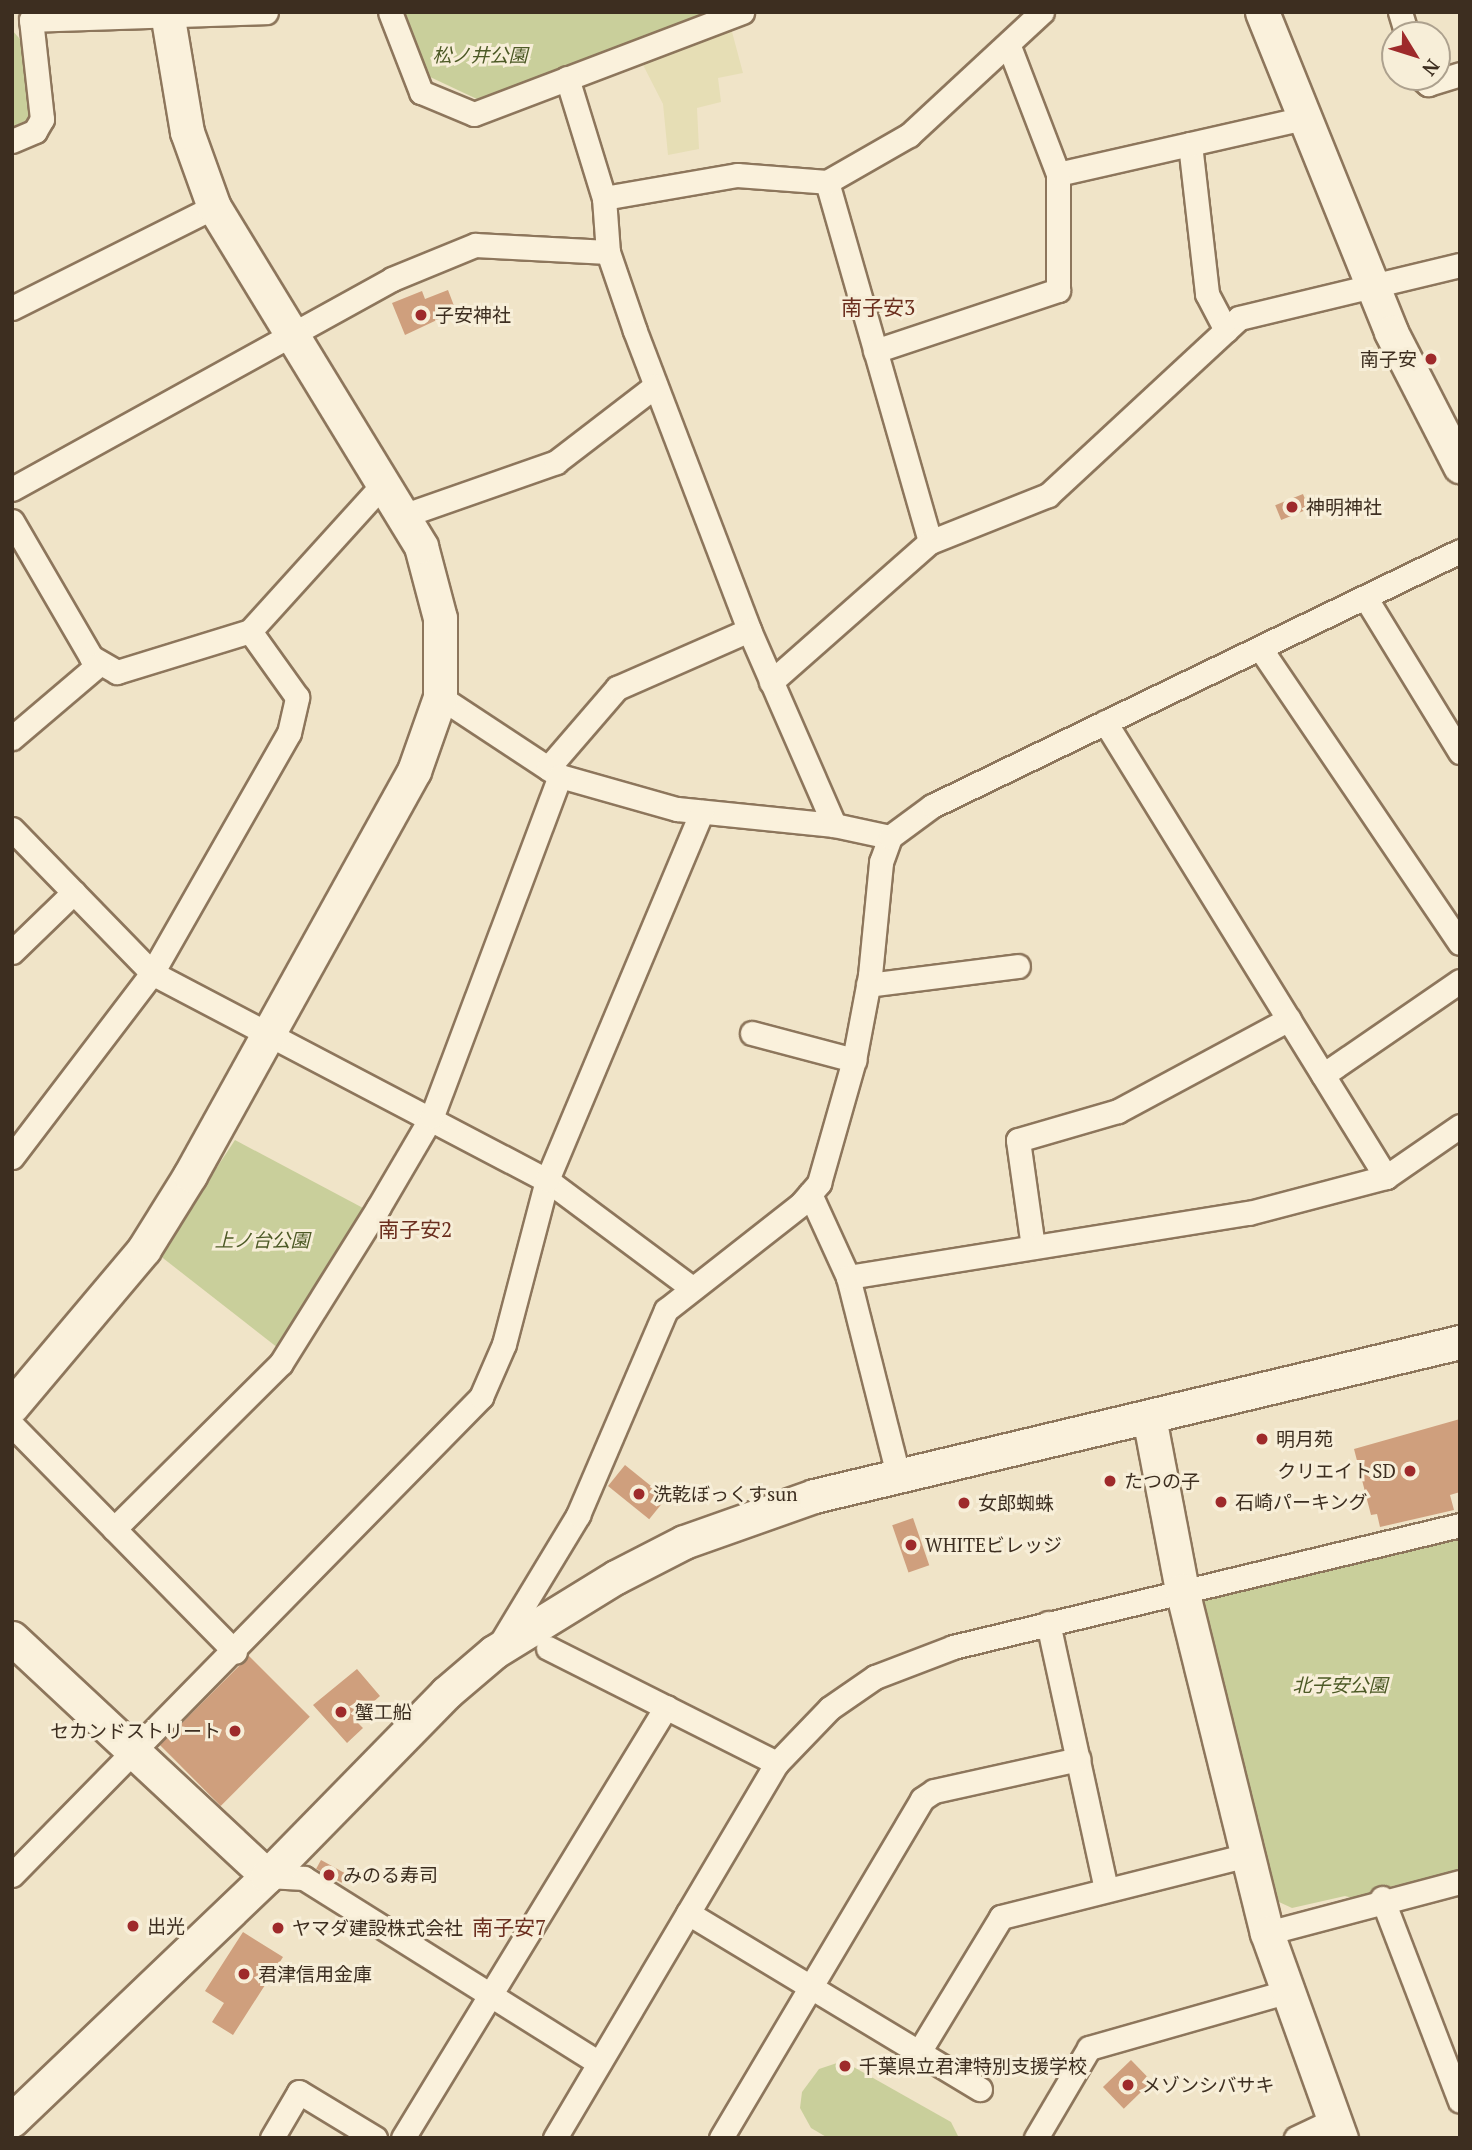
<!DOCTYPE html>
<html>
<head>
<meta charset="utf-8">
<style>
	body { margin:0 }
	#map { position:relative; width:1472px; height:2150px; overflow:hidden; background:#f0e4c8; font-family:"PT Serif","Noto Sans JP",serif }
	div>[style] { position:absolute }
	.farmland>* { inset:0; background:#e6deb5 }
	.green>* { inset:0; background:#c9cf9b }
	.building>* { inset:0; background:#cf9f7d; transform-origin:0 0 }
	.roads { filter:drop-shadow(2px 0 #8d765c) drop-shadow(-2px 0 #8d765c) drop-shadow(0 2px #8d765c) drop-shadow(0 -2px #8d765c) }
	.street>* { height:23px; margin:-11.5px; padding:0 11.5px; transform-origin:11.5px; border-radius:11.5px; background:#faf1dc }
	.secondary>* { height:33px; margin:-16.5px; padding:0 16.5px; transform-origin:16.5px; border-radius:16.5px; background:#faf1dc }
	.dots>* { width:19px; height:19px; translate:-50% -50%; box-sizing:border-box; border:4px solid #f7eed8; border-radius:50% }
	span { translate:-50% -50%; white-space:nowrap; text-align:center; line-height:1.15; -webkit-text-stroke:6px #f7eed8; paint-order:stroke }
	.park-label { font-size:19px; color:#4d5a26; font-style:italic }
	.poi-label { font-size:19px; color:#3d2e20 }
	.left { translate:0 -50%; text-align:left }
	.right { translate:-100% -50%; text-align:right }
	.neighbourhood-label { font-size:21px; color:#6b2e1e }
	.frame { position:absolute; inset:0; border:14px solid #3d2e20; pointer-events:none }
	.north { position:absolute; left:1381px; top:21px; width:70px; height:70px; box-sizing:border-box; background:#f7eed8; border:2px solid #ada18e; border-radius:50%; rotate:128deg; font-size:19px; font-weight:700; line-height:28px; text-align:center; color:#3d2e20 }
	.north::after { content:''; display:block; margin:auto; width:24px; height:32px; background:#9e2a2b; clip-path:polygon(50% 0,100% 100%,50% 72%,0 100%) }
</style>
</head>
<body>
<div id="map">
	<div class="farmland">
		<i style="clip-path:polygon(731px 28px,743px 73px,718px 78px,721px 102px,697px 108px,699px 149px,668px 155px,663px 104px,641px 61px)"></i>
	</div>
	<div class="green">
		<i style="clip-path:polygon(404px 12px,721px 12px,479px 100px,428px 76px)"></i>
		<i style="clip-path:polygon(12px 30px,26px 46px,34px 117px,12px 127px)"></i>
		<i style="clip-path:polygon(235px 1140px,363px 1208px,323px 1281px,278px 1348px,159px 1255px)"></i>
		<i style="clip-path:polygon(1460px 1533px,1460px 1871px,1375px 1890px,1360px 1900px,1345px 1896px,1292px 1908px,1279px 1902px,1199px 1594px)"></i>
		<i style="clip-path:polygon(843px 2061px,951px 2122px,959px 2138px,828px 2138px,811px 2128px,800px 2108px,802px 2092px,819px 2069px)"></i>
	</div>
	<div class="building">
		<i style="clip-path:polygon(448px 290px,456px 311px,405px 335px,392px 303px,422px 291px,425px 299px)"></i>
		<i style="left:1303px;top:494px;width:16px;height:30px;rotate:68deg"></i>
		<i style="clip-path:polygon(1460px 1419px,1460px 1492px,1450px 1495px,1454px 1510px,1380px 1527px,1377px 1514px,1371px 1515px,1354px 1449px)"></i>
		<i style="left:625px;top:1465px;width:53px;height:27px;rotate:39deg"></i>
		<i style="left:913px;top:1518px;width:50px;height:22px;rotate:71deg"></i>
		<i style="left:249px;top:1656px;width:86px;height:126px;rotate:45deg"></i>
		<i style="clip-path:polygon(357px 1669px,380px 1696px,354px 1719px,363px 1728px,347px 1743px,313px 1705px)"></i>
		<i style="left:321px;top:1860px;width:29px;height:10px;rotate:29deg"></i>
		<i style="clip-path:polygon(243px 1932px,283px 1957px,233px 2035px,212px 2022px,224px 2003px,205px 1991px)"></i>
		<i style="left:1131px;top:2060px;width:30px;height:39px;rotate:46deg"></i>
	</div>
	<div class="roads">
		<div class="street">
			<i style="left:390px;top:12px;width:86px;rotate:68.8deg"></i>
			<i style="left:421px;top:92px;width:57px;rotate:22.5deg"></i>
			<i style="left:474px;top:114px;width:287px;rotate:-20.8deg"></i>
			<i style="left:1400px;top:12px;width:24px;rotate:73deg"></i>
			<i style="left:1420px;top:77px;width:11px;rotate:41deg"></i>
			<i style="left:1428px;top:84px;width:34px;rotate:-17deg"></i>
			<i style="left:567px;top:78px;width:126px;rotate:72.9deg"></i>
			<i style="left:604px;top:198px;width:54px;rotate:85.8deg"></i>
			<i style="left:608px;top:252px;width:83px;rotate:71.1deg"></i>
			<i style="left:635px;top:331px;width:320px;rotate:69.1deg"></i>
			<i style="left:749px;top:630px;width:213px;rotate:66.4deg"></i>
			<i style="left:12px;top:141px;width:25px;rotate:-23deg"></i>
			<i style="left:35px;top:131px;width:14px;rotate:-60deg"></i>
			<i style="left:42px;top:119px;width:100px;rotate:-96.3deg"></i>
			<i style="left:31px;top:20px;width:235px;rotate:-1.9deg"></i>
			<i style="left:1190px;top:144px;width:151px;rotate:83.5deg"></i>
			<i style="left:1207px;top:294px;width:41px;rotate:62.2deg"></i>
			<i style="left:1058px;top:174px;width:253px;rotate:-12.8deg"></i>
			<i style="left:827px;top:182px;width:374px;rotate:74deg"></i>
			<i style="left:604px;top:198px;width:135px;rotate:-9.8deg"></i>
			<i style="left:737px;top:175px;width:90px;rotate:4.4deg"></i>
			<i style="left:827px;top:182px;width:95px;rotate:-29.8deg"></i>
			<i style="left:909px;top:135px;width:181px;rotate:-42.8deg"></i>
			<i style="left:12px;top:308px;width:226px;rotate:-26.6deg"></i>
			<i style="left:875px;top:351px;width:193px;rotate:-18.4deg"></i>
			<i style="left:1058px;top:290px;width:116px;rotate:-90deg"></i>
			<i style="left:1058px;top:174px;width:139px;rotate:-111deg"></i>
			<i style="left:12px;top:489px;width:434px;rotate:-28.9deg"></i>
			<i style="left:392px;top:279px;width:90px;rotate:-22.3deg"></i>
			<i style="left:475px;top:245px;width:133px;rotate:3deg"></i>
			<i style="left:405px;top:515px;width:160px;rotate:-19.3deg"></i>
			<i style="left:556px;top:462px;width:125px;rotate:-37.5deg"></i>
			<i style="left:12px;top:521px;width:157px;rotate:59.8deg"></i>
			<i style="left:91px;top:657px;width:30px;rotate:30deg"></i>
			<i style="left:117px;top:672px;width:139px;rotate:-17.1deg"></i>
			<i style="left:250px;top:631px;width:201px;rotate:-47.8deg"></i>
			<i style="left:1365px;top:597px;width:182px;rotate:58.5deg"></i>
			<i style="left:1260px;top:648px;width:356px;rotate:55.9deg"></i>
			<i style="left:771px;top:682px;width:212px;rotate:-41.4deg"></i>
			<i style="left:930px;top:542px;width:127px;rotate:-21.7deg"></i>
			<i style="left:1048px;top:495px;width:260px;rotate:-42.8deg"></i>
			<i style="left:1239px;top:318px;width:227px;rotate:-13.5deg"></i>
			<i style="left:440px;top:697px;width:144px;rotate:33.4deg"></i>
			<i style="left:560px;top:776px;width:122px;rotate:15.8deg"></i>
			<i style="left:677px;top:809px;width:158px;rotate:5.8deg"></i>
			<i style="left:834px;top:825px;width:57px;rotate:12.1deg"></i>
			<i style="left:1105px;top:722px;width:535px;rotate:58.3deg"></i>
			<i style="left:12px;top:738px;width:114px;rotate:-40.4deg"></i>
			<i style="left:548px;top:768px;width:106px;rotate:-49.2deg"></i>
			<i style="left:617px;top:688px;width:144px;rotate:-23.7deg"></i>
			<i style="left:12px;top:829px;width:201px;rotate:45.8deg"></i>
			<i style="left:152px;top:973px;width:446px;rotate:27.7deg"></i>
			<i style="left:547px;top:1180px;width:177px;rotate:36.7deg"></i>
			<i style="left:12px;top:952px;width:86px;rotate:-44.1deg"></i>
			<i style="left:868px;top:985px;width:151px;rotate:-7.2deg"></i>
			<i style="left:752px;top:1033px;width:106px;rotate:14.8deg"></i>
			<i style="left:1323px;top:1075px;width:166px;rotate:-34.5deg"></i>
			<i style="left:12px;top:1157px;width:231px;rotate:-52.7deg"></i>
			<i style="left:152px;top:973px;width:276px;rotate:-60.3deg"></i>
			<i style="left:289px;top:733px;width:37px;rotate:-77deg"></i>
			<i style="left:297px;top:697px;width:81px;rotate:-125.5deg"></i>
			<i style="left:810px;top:1194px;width:91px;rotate:65.4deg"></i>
			<i style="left:848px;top:1277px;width:203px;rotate:75.8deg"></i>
			<i style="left:1033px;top:1247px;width:108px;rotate:-98deg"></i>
			<i style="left:1018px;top:1140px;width:104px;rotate:-16.2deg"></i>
			<i style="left:1118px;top:1111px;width:194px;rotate:-28.3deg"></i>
			<i style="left:848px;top:1277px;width:406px;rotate:-9.1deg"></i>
			<i style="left:1249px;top:1213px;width:142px;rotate:-14.7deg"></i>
			<i style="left:1386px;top:1177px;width:90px;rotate:-34.6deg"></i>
			<i style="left:12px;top:1425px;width:318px;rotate:45.5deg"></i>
			<i style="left:114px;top:1529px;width:235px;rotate:-44.8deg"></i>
			<i style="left:281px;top:1363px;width:183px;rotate:-58deg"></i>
			<i style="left:378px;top:1208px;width:107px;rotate:-59.6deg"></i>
			<i style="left:432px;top:1116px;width:363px;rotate:-69.4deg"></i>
			<i style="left:1048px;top:1623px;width:273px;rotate:77.7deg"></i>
			<i style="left:500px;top:1644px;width:151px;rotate:-58.8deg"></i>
			<i style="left:578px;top:1515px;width:223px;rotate:-66.8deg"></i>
			<i style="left:666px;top:1310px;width:172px;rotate:-38.1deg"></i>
			<i style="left:801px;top:1204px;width:28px;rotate:-49deg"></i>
			<i style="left:819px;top:1183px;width:128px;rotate:-74.1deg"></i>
			<i style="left:854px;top:1060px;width:86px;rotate:-79.3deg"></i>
			<i style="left:870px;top:975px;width:114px;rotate:-84.4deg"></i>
			<i style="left:881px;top:862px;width:27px;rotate:-70deg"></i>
			<i style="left:890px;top:837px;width:52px;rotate:-36.4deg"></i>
			<i style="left:932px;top:806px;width:586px;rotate:-25.78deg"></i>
			<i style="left:548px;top:1648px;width:256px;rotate:26.7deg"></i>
			<i style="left:12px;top:1875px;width:670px;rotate:-45.54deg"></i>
			<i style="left:481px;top:1397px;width:58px;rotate:-66.5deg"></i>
			<i style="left:504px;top:1344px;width:170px;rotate:-75.3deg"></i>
			<i style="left:547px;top:1180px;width:399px;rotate:-67.2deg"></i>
			<i style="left:267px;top:1876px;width:37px;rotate:3deg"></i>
			<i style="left:304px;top:1878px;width:348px;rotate:32.1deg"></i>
			<i style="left:1382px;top:1898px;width:217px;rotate:69deg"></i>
			<i style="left:688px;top:1913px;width:341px;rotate:31.1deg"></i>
			<i style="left:1267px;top:1933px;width:200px;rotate:-14.8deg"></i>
			<i style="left:919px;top:2052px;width:158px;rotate:-58.7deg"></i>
			<i style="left:1001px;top:1917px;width:255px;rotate:-14.1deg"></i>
			<i style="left:272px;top:2138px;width:53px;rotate:-59.6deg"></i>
			<i style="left:299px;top:2092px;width:89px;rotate:31.2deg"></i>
			<i style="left:403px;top:2138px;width:505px;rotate:-58.61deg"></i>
			<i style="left:555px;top:2138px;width:436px;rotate:-59.4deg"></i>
			<i style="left:777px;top:1763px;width:76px;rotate:-46.1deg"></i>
			<i style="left:830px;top:1708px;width:55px;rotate:-34.6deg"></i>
			<i style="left:875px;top:1677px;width:84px;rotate:-21deg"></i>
			<i style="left:953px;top:1647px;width:521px;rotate:-13.53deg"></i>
			<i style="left:721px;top:2138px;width:394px;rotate:-59.3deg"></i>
			<i style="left:922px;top:1799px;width:14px;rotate:-34deg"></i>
			<i style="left:934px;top:1791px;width:148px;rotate:-12.5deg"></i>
			<i style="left:1036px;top:2138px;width:104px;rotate:-59.5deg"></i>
			<i style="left:1089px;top:2048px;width:204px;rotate:-15.9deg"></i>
			<i style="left:1296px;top:2138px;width:42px;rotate:-25.3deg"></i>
		</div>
		<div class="secondary">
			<i style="left:1262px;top:12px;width:345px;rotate:68deg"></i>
			<i style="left:1391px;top:332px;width:151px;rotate:62.8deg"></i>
			<i style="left:12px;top:1406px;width:205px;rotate:-49.9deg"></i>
			<i style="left:144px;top:1249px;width:87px;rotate:-58.1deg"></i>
			<i style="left:190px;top:1175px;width:462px;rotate:-61deg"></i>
			<i style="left:414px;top:771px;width:78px;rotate:-70.6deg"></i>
			<i style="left:440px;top:697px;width:79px;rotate:-90deg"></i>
			<i style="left:440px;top:618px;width:74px;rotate:-104.8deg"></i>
			<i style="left:421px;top:546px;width:397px;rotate:-121.4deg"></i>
			<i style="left:214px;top:207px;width:80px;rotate:-109.8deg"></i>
			<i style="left:187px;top:132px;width:122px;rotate:-99.5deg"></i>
			<i style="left:1149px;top:1417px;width:176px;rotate:79.2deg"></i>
			<i style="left:1182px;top:1590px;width:353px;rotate:76.1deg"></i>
			<i style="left:1267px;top:1933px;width:218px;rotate:70.2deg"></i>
			<i style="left:12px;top:1638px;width:349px;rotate:43deg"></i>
			<i style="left:12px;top:2120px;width:353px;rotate:-43.7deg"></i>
			<i style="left:267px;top:1876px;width:256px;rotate:-45.6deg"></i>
			<i style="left:446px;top:1693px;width:63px;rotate:-40.5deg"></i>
			<i style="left:494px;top:1652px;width:143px;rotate:-31.6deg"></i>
			<i style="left:616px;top:1577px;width:76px;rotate:-27.2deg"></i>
			<i style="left:684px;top:1542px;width:138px;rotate:-19.5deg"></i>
			<i style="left:814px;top:1496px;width:664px;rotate:-13.41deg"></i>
		</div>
	</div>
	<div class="dots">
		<i style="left:421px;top:315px;background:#9e2a2b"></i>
		<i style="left:1431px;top:359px;background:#9e2a2b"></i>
		<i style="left:1292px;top:507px;background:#9e2a2b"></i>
		<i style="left:1262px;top:1439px;background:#9e2a2b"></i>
		<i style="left:1410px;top:1471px;background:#9e2a2b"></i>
		<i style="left:1110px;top:1481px;background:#9e2a2b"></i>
		<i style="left:639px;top:1494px;background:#9e2a2b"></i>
		<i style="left:1221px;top:1502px;background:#9e2a2b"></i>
		<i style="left:964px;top:1503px;background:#9e2a2b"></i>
		<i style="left:911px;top:1545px;background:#9e2a2b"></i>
		<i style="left:341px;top:1712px;background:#9e2a2b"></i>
		<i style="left:235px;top:1731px;background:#9e2a2b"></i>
		<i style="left:329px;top:1875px;background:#9e2a2b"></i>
		<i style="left:133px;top:1926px;background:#9e2a2b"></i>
		<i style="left:278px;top:1928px;background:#9e2a2b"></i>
		<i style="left:244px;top:1974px;background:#9e2a2b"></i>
		<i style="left:845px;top:2066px;background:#9e2a2b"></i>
		<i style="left:1128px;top:2085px;background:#9e2a2b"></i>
	</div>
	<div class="park-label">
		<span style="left:480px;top:55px">松ノ井公園</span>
		<span style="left:262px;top:1240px">上ノ台公園</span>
		<span style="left:1340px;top:1685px">北子安公園</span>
	</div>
	<div class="poi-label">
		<span class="left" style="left:435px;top:315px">子安神社</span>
		<span class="right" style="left:1417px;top:359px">南子安</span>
		<span class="left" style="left:1306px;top:507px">神明神社</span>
		<span class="left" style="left:1276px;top:1439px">明月苑</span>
		<span class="right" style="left:1396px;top:1471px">クリエイトSD</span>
		<span class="left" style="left:1124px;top:1481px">たつの子</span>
		<span class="left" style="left:653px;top:1494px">洗乾ぼっくすsun</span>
		<span class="left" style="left:1235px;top:1502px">石崎パーキング</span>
		<span class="left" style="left:978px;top:1503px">女郎蜘蛛</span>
		<span class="left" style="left:925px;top:1545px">WHITEビレッジ</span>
		<span class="left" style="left:355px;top:1712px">蟹工船</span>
		<span class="right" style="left:221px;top:1731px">セカンドストリート</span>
		<span class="left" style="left:343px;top:1875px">みのる寿司</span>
		<span class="left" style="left:147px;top:1926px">出光</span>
		<span class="left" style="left:292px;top:1928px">ヤマダ建設株式会社</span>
		<span class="left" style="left:258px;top:1974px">君津信用金庫</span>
		<span class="left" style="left:859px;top:2066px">千葉県立君津特別支援学校</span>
		<span class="left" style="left:1142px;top:2085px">メゾンシバサキ</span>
	</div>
	<div class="neighbourhood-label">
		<span style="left:878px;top:307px">南子安3</span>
		<span style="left:415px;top:1229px">南子安2</span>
		<span style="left:509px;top:1927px">南子安7</span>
	</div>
	<div class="frame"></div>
	<div class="north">N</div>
</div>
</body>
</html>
